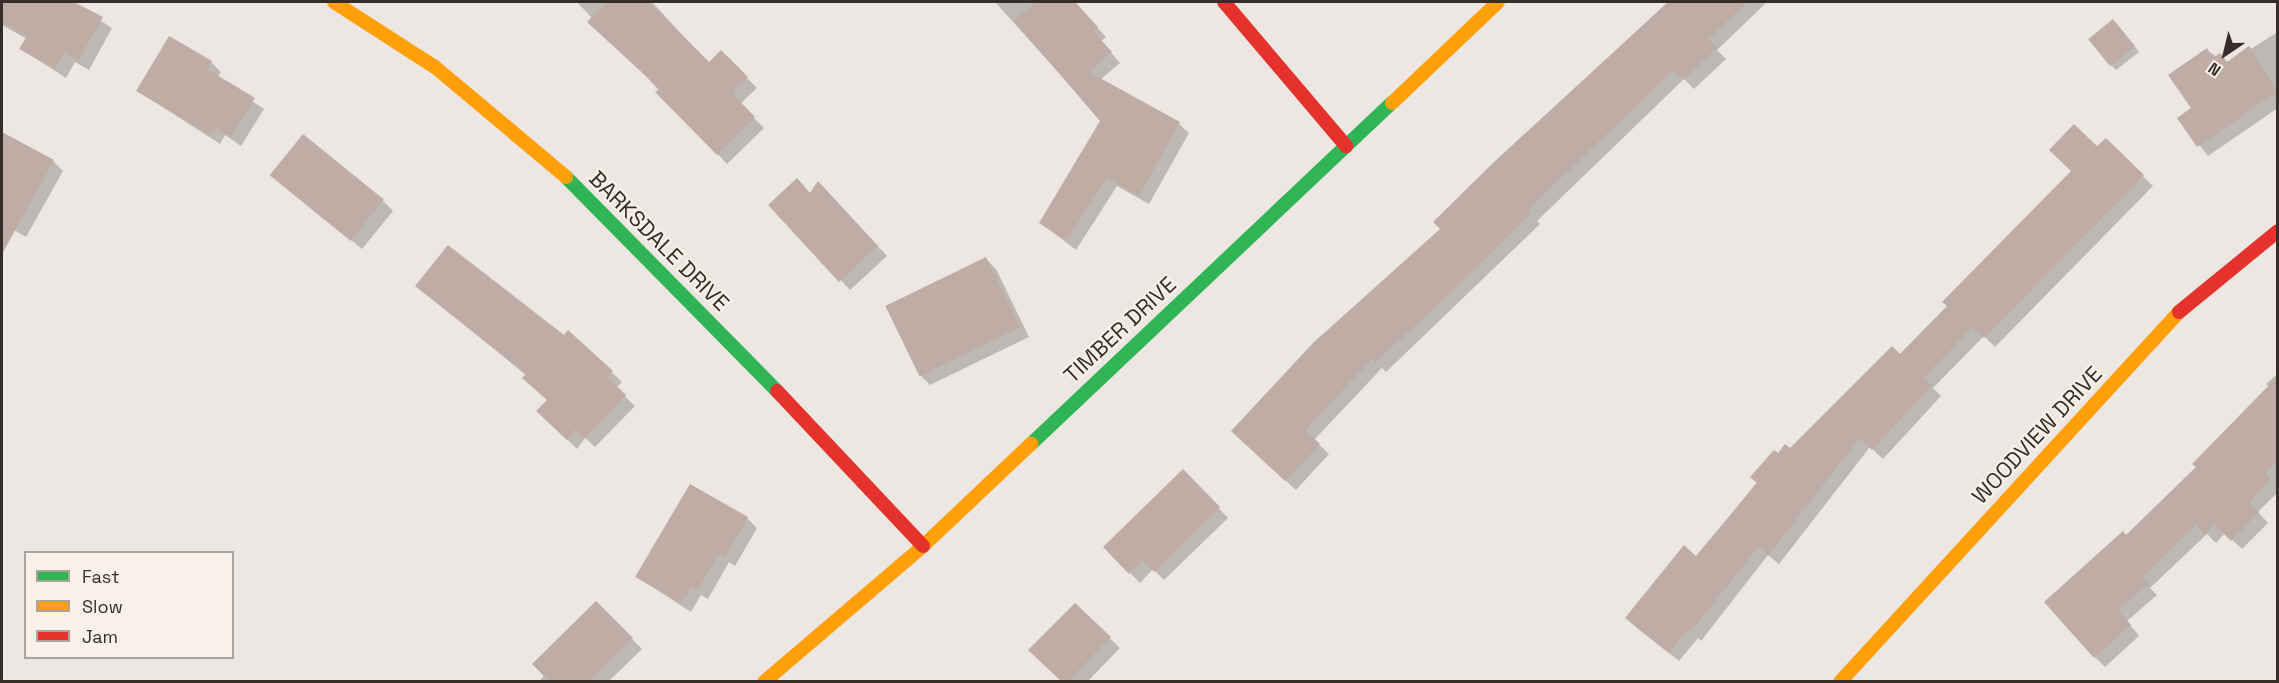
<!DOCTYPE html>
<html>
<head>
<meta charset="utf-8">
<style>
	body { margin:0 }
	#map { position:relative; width:2279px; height:683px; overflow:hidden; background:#ece7e2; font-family:"Space Grotesk",sans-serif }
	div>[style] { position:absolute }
	.shadow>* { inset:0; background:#0003 }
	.building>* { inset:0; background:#bfaca4; transform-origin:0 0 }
	.fast>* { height:14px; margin:-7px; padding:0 7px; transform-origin:7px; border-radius:7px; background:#30b455 }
	.slow>* { height:14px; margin:-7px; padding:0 7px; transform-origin:7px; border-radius:7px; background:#ff9f0a }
	.jam>* { height:14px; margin:-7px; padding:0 7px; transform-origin:7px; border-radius:7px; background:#e5322d }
	span { translate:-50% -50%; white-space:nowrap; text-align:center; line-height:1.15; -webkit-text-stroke:4.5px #f9f1e9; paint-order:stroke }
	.street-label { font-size:22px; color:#362d29 }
	.frame { position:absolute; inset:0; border:3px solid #362d29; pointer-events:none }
	.legend { position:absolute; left:24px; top:551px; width:210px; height:108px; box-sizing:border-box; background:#f9f1e9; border:2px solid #aba39c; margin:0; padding:8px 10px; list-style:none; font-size:18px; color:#362d29 }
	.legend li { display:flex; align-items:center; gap:12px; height:30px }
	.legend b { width:30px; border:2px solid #aba39c }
	.north { position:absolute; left:2195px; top:24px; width:60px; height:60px; -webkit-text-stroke:4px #f9f1e9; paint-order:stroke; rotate:215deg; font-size:16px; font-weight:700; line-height:24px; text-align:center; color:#362d29 }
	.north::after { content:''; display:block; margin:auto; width:21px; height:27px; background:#362d29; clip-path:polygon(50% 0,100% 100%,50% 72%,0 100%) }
</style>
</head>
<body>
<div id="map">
	<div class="shadow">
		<i style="clip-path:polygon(2px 2px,72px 2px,112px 28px,89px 70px,75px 62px,66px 78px,21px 49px,27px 39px,2px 25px)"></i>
		<i style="clip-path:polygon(577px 2px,652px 2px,709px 64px,721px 52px,757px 88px,740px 104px,764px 128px,727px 164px)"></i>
		<i style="clip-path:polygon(995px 2px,1074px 2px,1106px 37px,1101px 41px,1120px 63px,1100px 80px,1179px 124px,1189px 133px,1149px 204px,1117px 186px,1076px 250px,1041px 223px,1102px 121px)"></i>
		<i style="clip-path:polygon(1672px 2px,1767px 2px,1717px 50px,1726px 59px,1694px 89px,1684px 79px,1537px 221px,1540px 224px,1386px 372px,1382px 368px,1314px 440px,1329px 454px,1296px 490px,1243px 441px,1442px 229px,1495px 164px)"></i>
		<i style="clip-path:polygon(2118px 26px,2139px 52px,2116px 70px,2111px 65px)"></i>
		<i style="clip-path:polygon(2278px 32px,2278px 108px,2208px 156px,2179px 119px,2194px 108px,2206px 50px,2228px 63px)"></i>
		<i style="clip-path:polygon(211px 62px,221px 72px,217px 78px,264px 109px,241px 146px,225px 135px,220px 144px,138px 91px)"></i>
		<i style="clip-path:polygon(10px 138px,53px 161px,63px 171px,26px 237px,2px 223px,2px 154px)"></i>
		<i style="clip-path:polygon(2106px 140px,2153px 186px,1995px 347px,1984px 336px,1933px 388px,1941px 396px,1883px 459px,1870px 447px,1779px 564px,1768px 555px,1701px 641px,1698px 638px,1679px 661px,1637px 628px,1627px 618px,1696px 558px,1778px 456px,1790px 450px,1900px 357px)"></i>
		<i style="clip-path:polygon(282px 184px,383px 201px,393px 211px,362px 249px)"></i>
		<i style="clip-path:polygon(828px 193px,887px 256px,850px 290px,771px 205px)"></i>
		<i style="clip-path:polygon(986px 259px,996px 269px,1029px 337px,930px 385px,920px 375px)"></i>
		<i style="clip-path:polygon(417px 286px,564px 337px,569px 332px,622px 382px,616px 388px,635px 406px,595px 447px,585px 438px,577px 449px,538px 411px,549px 401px,527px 376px)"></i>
		<i style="clip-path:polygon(2278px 373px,2278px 492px,2258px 512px,2268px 523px,2242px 549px,2225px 533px,2216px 543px,2207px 534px,2150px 588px,2157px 595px,2127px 621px,2139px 636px,2105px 667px,2095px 657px,2126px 536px,2198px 468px,2270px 387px,2266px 384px)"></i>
		<i style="clip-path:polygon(1183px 471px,1228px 518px,1164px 580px,1153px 569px,1140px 583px,1105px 547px)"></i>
		<i style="clip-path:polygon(690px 486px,747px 518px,757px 528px,735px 566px,729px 562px,708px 599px,701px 595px,691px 612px,637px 577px)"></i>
		<i style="clip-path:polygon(596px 603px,642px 649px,608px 682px,539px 682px)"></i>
		<i style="clip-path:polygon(1075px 605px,1120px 648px,1087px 682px,1063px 682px,1031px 650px)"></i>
	</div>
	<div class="building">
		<i style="clip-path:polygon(2px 2px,74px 2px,103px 17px,78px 61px,64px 53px,55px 69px,19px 49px,27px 36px,2px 22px)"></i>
		<i style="clip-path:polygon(607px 2px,649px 2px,709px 62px,721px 50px,748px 77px,732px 93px,755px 117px,717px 155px,655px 92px,660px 89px,587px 22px)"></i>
		<i style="clip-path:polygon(1036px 2px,1075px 2px,1098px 27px,1093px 31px,1112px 52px,1089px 72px,1180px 122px,1139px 196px,1107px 178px,1066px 241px,1039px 223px,1100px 121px,1014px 21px)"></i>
		<i style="clip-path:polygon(1668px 2px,1747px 2px,1709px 39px,1717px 48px,1683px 80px,1673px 70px,1528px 210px,1531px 213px,1455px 288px,1375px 363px,1372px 359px,1305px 430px,1320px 444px,1285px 481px,1231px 431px,1313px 343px,1440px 229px,1433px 222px,1494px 162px)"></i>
		<i style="left:2113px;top:19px;width:35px;height:32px;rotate:51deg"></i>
		<i style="clip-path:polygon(169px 36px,212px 61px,207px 69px,255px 98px,231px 137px,215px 127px,210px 135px,136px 91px)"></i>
		<i style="clip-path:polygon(2249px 46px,2277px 92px,2197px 147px,2177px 118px,2191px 108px,2168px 75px,2207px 48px,2213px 58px,2220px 53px,2227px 62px)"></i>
		<i style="clip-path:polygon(2074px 124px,2097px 146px,2106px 138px,2144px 175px,1984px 338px,1973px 327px,1924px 377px,1932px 385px,1872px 450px,1860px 438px,1768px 555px,1758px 547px,1690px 632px,1688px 629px,1669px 653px,1625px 618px,1684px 545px,1696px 556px,1757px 483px,1750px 477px,1774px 450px,1778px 453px,1785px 444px,1790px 448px,1892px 346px,1900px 354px,1947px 306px,1942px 302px,2071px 171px,2049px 150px)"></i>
		<i style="clip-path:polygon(2px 132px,54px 160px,2px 254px)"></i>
		<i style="left:303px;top:134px;width:104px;height:53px;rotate:39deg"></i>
		<i style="clip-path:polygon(797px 178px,810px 193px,818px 181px,878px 246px,839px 282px,768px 205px)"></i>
		<i style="clip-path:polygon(448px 245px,564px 335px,568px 330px,613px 371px,607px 377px,626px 395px,584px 439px,575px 429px,567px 440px,536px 411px,547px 400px,522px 378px,526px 374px,415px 286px)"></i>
		<i style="left:986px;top:257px;width:78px;height:112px;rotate:64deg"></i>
		<i style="clip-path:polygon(2277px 377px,2277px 460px,2265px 472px,2271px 478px,2249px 502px,2259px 512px,2231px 541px,2214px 524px,2205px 534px,2196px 525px,2142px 577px,2148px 585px,2118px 610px,2131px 625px,2094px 658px,2044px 602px,2123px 531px,2126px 535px,2196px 467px,2192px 464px)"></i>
		<i style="clip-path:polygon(1183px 469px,1220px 507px,1154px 572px,1143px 560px,1129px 574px,1103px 547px)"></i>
		<i style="clip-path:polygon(690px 484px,748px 517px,725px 557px,719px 553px,698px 590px,691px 587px,681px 603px,635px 577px)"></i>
		<i style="clip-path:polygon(596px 601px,633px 638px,589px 681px,549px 681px,532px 664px)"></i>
		<i style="clip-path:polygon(1075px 603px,1111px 637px,1068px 681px,1061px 681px,1028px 650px)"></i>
	</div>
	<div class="fast">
		<i style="left:566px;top:177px;width:301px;rotate:45.4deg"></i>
		<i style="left:1031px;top:444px;width:497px;rotate:-43.4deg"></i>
	</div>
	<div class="slow">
		<i style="left:334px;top:2px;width:120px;rotate:32.8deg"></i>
		<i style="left:435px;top:67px;width:171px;rotate:40deg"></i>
		<i style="left:1392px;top:103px;width:146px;rotate:-43.6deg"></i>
		<i style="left:764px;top:682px;width:209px;rotate:-40.5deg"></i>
		<i style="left:923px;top:546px;width:149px;rotate:-43.4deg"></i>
		<i style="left:1840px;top:682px;width:502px;rotate:-47.5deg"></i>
	</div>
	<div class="jam">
		<i style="left:1224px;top:2px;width:189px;rotate:49.7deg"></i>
		<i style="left:2179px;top:312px;width:128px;rotate:-39.3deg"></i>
		<i style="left:777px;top:391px;width:213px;rotate:46.7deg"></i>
	</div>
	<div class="street-label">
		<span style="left:659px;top:241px;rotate:45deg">BARKSDALE DRIVE</span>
		<span style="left:1120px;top:330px;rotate:-43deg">TIMBER DRIVE</span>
		<span style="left:2037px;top:435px;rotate:-47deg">WOODVIEW DRIVE</span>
	</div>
	<div class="frame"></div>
	<ul class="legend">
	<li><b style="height:8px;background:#30b455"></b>Fast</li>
	<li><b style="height:8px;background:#ff9f0a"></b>Slow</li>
	<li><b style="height:8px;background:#e5322d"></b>Jam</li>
	</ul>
	<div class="north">N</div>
</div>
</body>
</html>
